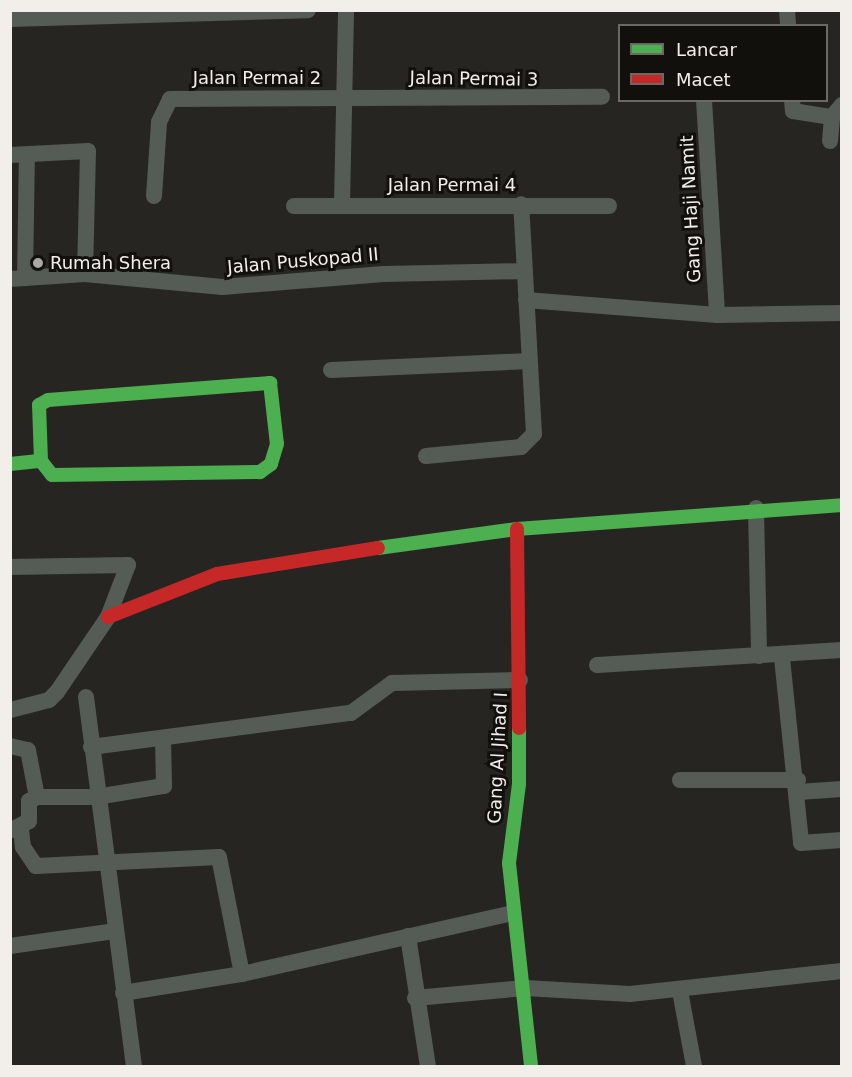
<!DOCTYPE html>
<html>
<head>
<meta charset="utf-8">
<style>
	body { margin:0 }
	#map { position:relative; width:852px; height:1077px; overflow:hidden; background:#272522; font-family:"DejaVu Sans",sans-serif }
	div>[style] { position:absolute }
	.street>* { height:16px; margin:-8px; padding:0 8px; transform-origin:8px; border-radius:8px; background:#555b55 }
	.fast>* { height:14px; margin:-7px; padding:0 7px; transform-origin:7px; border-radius:7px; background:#4caf50 }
	.jam>* { height:14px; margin:-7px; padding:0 7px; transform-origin:7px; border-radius:7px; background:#c62828 }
	.dots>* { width:16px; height:16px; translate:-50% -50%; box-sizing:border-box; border:3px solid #11100c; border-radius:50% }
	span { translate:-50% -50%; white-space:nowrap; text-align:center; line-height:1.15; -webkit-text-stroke:6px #11100c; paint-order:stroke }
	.street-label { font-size:18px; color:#f2efea }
	.poi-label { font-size:18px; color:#f2efea }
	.left { translate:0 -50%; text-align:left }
	.frame { position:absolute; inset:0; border:12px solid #f2efea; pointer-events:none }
	.legend { position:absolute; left:618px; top:24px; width:210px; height:78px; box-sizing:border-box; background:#11100c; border:2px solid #6b6965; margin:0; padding:8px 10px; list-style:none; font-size:18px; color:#f2efea }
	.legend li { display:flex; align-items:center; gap:12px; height:30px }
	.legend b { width:30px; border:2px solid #6b6965 }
</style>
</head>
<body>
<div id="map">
	<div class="street">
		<i style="left:787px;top:10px;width:16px;rotate:86deg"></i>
		<i style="left:10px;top:19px;width:298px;rotate:-1.7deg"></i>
		<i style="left:704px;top:100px;width:215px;rotate:86.5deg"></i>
		<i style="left:792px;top:100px;width:11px;rotate:85deg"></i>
		<i style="left:793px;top:111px;width:39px;rotate:9deg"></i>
		<i style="left:830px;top:141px;width:24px;rotate:-85deg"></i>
		<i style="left:832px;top:117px;width:16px;rotate:-50deg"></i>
		<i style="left:10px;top:155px;width:78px;rotate:-2.9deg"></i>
		<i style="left:88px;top:151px;width:123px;rotate:91.4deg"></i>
		<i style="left:154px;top:196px;width:74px;rotate:-86.1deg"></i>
		<i style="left:159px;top:122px;width:25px;rotate:-64deg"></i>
		<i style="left:170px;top:99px;width:432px;rotate:-0.3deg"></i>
		<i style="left:342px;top:204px;width:194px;rotate:-88.8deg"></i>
		<i style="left:294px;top:206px;width:315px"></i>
		<i style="left:25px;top:278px;width:123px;rotate:-89.1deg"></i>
		<i style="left:10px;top:279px;width:75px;rotate:-3.8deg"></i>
		<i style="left:85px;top:274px;width:138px;rotate:5.4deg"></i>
		<i style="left:222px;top:287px;width:162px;rotate:-4.6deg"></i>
		<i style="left:383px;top:274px;width:141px;rotate:-1.2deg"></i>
		<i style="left:526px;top:300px;width:192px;rotate:4.5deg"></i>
		<i style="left:717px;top:315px;width:125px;rotate:-0.9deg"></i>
		<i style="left:331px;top:370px;width:198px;rotate:-2.6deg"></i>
		<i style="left:426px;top:456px;width:95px;rotate:-5.4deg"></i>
		<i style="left:521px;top:447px;width:18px;rotate:-45deg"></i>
		<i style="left:534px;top:434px;width:230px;rotate:-93.2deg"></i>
		<i style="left:756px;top:508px;width:148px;rotate:88.8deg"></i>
		<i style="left:10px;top:567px;width:118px;rotate:-1deg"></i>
		<i style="left:128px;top:565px;width:56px;rotate:111deg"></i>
		<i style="left:108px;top:617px;width:91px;rotate:124.2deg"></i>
		<i style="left:57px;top:692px;width:11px;rotate:135deg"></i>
		<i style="left:49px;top:700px;width:40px;rotate:165.6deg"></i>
		<i style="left:782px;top:658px;width:186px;rotate:84.1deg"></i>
		<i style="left:801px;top:843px;width:41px;rotate:-4.2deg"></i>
		<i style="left:597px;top:665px;width:245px;rotate:-3.5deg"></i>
		<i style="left:86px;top:697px;width:372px;rotate:82.6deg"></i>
		<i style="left:10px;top:746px;width:18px;rotate:13deg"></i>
		<i style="left:28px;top:750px;width:48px;rotate:79.2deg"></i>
		<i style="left:37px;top:797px;width:9px;rotate:153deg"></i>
		<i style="left:29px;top:801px;width:20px;rotate:90deg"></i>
		<i style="left:29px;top:821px;width:20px;rotate:153deg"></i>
		<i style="left:91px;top:747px;width:262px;rotate:-7.5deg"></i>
		<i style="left:351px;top:713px;width:51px;rotate:-36.2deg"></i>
		<i style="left:392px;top:683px;width:128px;rotate:-1.3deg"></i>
		<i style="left:680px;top:780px;width:118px"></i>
		<i style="left:798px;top:792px;width:44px;rotate:-3.9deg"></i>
		<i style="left:37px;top:797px;width:59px"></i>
		<i style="left:96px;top:797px;width:69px;rotate:-9.2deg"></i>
		<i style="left:164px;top:786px;width:47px;rotate:-91.2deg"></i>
		<i style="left:21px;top:829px;width:18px;rotate:84deg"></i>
		<i style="left:23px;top:847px;width:23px;rotate:56deg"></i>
		<i style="left:36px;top:866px;width:183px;rotate:-2.8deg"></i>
		<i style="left:219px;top:857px;width:119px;rotate:78.9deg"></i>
		<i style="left:408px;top:936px;width:132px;rotate:81.3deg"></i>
		<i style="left:10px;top:946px;width:107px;rotate:-8.1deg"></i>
		<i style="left:680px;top:991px;width:76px;rotate:79.4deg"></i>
		<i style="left:123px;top:993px;width:121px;rotate:-9.1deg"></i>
		<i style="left:242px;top:974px;width:278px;rotate:-12.7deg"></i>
		<i style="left:415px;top:998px;width:110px;rotate:-5.2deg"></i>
		<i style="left:525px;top:988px;width:105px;rotate:3.3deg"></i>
		<i style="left:630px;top:994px;width:213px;rotate:-6.2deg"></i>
	</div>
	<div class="fast">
		<i style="left:10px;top:464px;width:31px;rotate:-6deg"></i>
		<i style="left:41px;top:461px;width:56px;rotate:-92deg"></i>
		<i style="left:39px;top:405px;width:10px;rotate:-29deg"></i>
		<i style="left:48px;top:400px;width:223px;rotate:-4.4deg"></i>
		<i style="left:270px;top:383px;width:61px;rotate:83.5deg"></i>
		<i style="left:277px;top:444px;width:21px;rotate:107deg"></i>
		<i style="left:271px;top:464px;width:14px;rotate:144deg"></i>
		<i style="left:260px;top:472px;width:208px;rotate:179.2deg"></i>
		<i style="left:52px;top:475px;width:18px;rotate:-128deg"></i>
		<i style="left:378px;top:548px;width:140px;rotate:-7.8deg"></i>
		<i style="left:517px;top:529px;width:326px;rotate:-4.2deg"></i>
		<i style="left:519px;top:728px;width:56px;rotate:90deg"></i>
		<i style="left:519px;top:784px;width:80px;rotate:97.2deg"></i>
		<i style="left:509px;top:863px;width:204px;rotate:83.8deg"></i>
	</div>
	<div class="jam">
		<i style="left:517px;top:529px;width:199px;rotate:89.4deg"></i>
		<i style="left:108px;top:617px;width:117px;rotate:-21.5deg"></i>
		<i style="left:217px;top:574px;width:163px;rotate:-9.2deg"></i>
	</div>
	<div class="dots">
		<i style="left:38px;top:263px;background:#aba8a4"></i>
	</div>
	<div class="street-label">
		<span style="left:257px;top:78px">Jalan Permai 2</span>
		<span style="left:474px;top:79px;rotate:1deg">Jalan Permai 3</span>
		<span style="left:452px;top:185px">Jalan Permai 4</span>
		<span style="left:691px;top:209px;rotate:-93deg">Gang Haji Namit</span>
		<span style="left:303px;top:261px;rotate:-5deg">Jalan Puskopad II</span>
		<span style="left:498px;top:758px;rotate:-87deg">Gang Al Jihad I</span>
	</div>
	<div class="poi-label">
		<span class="left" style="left:50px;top:263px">Rumah Shera</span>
	</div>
	<div class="frame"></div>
	<ul class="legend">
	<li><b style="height:8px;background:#4caf50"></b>Lancar</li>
	<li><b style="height:8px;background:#c62828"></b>Macet</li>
	</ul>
</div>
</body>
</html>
